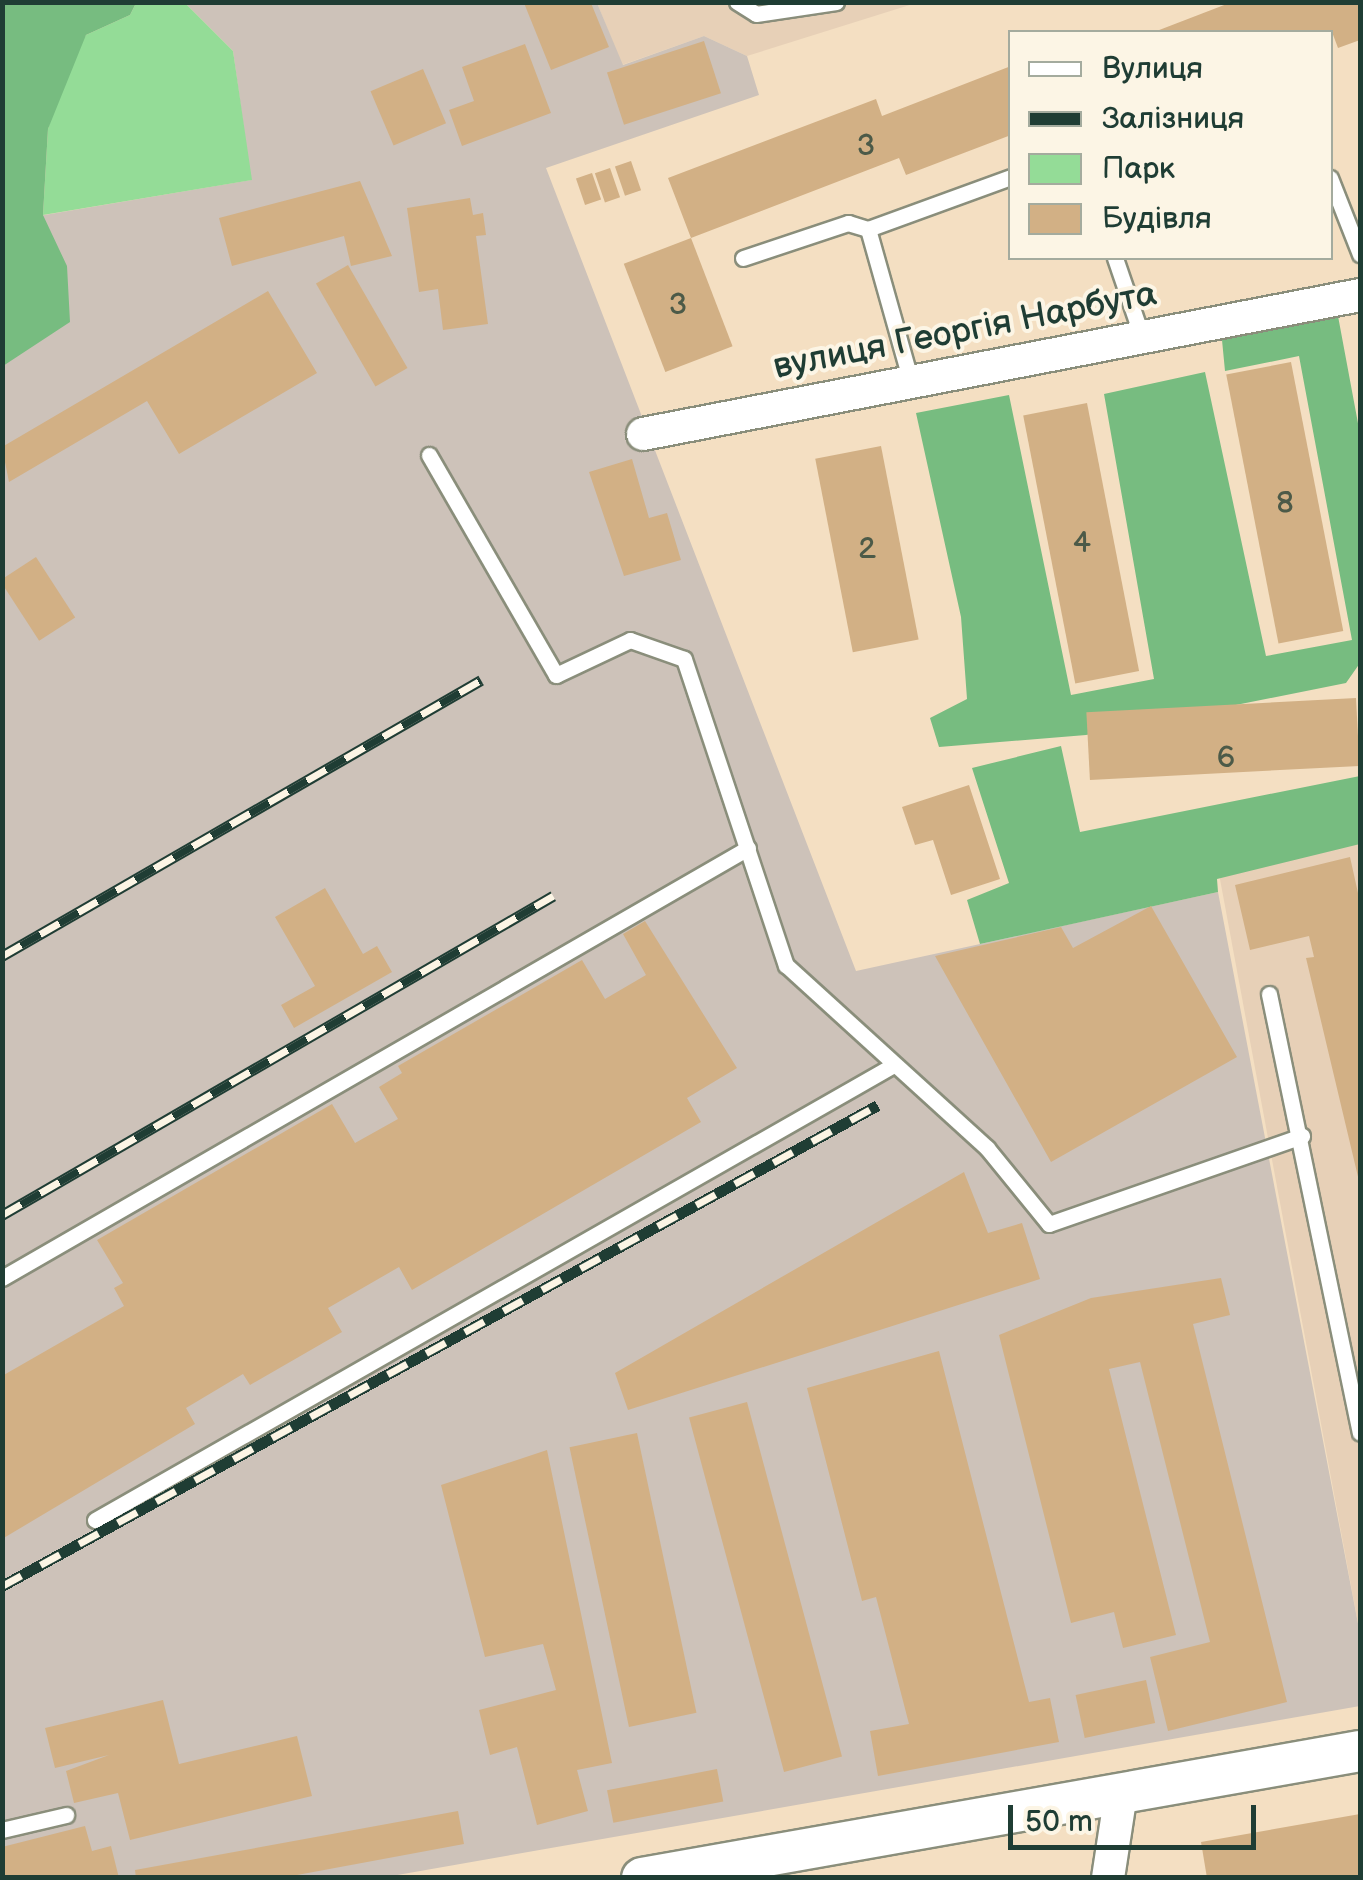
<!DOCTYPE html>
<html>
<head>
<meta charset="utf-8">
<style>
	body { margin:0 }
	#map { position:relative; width:1363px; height:1880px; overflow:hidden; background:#f4dfc2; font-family:"Balsamiq Sans",sans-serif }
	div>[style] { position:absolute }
	.built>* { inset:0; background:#e7d0b7 }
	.industrial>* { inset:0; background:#cdc2b9 }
	.green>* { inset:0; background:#94dc97 }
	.forest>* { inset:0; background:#77bc80 }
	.building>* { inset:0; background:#d2b085; transform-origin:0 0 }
	.roads { filter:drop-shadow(2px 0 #8a8e7b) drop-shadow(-2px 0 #8a8e7b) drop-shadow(0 2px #8a8e7b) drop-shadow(0 -2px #8a8e7b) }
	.service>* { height:15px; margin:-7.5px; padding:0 7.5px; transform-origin:7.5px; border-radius:7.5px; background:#fff }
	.minor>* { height:32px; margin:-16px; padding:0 16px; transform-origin:16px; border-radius:16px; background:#fff }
	.tertiary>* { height:40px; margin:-20px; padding:0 20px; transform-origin:20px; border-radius:20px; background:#fff }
	.rail>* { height:11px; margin-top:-5.5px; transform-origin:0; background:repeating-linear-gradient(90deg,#fcf5e5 0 22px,#1f3d34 0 44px); box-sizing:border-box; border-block:2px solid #1f3d34 }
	span { translate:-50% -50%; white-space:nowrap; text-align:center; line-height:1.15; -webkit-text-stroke:8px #fcf5e5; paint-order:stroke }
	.number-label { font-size:30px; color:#4c5a48 }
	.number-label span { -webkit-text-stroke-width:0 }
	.street-label { font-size:35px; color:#1f3d34 }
	.frame { position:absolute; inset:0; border:5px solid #1f3d34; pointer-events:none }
	.legend { position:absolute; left:1008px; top:30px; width:325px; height:230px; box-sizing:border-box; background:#fcf5e5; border:2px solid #a4ab9e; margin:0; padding:12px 18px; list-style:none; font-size:30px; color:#1f3d34 }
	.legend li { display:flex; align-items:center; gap:20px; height:50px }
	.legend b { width:50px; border:2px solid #a4ab9e }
	.scale { position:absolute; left:1008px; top:1805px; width:248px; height:45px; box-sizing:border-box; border:5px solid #1f3d34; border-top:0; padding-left:12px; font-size:30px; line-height:35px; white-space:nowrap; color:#1f3d34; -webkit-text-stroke:8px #fcf5e5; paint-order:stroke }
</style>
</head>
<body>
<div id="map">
	<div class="built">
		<i style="clip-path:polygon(597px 3px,916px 3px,747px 56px,704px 36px,622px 65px)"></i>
		<i style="clip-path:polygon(1360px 808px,1360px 1634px,1212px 836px)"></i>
	</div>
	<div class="industrial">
		<i style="clip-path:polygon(185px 3px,597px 3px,623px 65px,704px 36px,747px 56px,759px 95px,546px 168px,856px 971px,1218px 892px,1360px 1634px,1360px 1706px,386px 1877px,3px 1878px,3px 222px,251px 180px,233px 51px)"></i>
	</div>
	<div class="green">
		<i style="clip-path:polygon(136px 3px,185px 3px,233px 51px,252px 180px,43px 215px,48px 129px,66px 68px,86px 35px,130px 15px)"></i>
	</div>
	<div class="forest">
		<i style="clip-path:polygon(2px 3px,136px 3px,130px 15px,86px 35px,48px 129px,43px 215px,67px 266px,70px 322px,3px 366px)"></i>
		<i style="clip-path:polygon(1338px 316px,1360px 434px,1360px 663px,1346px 683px,1086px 735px,939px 747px,930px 718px,967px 699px,961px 617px,916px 413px,1009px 395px,1071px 695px,1154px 679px,1104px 394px,1205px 372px,1266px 656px,1352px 640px,1299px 356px,1225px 371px,1222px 340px)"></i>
		<i style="clip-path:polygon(1061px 746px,1080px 832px,1360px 776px,1360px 844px,1217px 879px,1218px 892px,980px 944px,967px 900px,1009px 883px,972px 768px)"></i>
	</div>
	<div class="building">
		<i style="clip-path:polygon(1232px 2px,1360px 2px,1360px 40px,1338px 48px,1332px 32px,1154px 32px)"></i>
		<i style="clip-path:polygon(524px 3px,591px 3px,609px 47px,551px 70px)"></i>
		<i style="left:704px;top:41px;width:55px;height:102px;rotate:72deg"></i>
		<i style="clip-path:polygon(525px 44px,551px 113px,462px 146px,449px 110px,474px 101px,462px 67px)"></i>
		<i style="clip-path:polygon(1011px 66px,1011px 135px,906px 175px,899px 158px,691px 238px,668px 178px,876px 99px,882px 116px)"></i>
		<i style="left:423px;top:69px;width:59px;height:57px;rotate:67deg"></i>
		<i style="left:631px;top:161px;width:31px;height:17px;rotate:71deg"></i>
		<i style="left:610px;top:168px;width:31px;height:16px;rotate:71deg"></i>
		<i style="left:592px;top:173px;width:28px;height:17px;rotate:71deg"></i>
		<i style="clip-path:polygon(360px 181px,392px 256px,351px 266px,344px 236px,232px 266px,219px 218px)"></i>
		<i style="clip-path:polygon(470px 198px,473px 215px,483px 213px,486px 235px,476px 236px,488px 324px,443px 330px,438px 289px,419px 292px,407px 208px)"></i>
		<i style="left:691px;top:238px;width:116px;height:72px;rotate:69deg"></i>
		<i style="left:348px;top:265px;width:119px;height:37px;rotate:60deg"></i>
		<i style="clip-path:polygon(268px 291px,317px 373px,179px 454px,147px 401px,9px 482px,2px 447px)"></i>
		<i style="left:1291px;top:362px;width:274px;height:66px;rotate:79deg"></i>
		<i style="left:1087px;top:403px;width:273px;height:65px;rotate:79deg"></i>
		<i style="left:881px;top:446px;width:197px;height:67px;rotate:79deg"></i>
		<i style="clip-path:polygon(632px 459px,649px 518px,667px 513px,681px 560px,624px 576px,589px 472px)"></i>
		<i style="left:36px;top:557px;width:72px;height:43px;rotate:57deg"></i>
		<i style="left:1356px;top:698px;width:68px;height:270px;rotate:87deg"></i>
		<i style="clip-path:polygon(969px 785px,1000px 879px,951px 895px,933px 840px,915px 845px,902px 807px)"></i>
		<i style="clip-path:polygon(1350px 857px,1360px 902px,1359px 1181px,1306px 958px,1314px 957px,1309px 936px,1250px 950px,1235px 885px)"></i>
		<i style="clip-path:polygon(325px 888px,363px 954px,377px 946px,392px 972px,294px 1028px,281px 1005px,315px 986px,275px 917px)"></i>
		<i style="clip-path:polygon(1151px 906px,1237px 1057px,1051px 1162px,935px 956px,1061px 927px,1073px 948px)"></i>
		<i style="clip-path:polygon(645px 921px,737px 1068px,687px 1098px,701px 1122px,412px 1290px,399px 1267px,328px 1308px,342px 1332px,250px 1385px,243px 1374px,186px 1408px,195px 1424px,2px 1539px,2px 1376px,124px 1306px,114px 1288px,123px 1283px,97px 1240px,332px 1104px,355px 1143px,398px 1119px,379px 1087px,402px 1073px,398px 1066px,582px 960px,605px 999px,646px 975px,623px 934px)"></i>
		<i style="clip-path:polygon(964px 1172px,988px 1233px,1022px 1223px,1040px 1279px,628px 1410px,615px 1373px)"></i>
		<i style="clip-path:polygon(1221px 1278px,1230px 1315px,1193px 1324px,1287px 1702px,1168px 1731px,1150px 1657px,1210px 1642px,1140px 1362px,1109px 1369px,1176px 1635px,1123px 1648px,1114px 1612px,1071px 1623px,999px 1335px,1091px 1298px)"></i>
		<i style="clip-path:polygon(939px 1351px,1029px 1702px,1050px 1698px,1059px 1742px,878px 1776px,870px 1731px,909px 1724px,876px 1597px,862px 1601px,807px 1388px)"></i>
		<i style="left:747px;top:1402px;width:367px;height:60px;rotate:75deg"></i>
		<i style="left:637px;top:1433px;width:286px;height:69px;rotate:78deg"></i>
		<i style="clip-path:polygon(547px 1450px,612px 1763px,577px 1770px,588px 1811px,537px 1825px,517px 1747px,490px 1755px,479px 1710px,556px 1690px,543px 1644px,485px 1657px,441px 1485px)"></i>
		<i style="left:1146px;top:1680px;width:44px;height:72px;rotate:78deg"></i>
		<i style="clip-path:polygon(163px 1700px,179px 1764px,297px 1736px,312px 1796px,130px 1840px,118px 1793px,74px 1803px,66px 1771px,109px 1755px,55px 1768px,45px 1728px)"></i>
		<i style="left:717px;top:1769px;width:33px;height:112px;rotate:79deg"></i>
		<i style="clip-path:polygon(458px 1811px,464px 1844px,281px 1878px,136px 1878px,135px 1870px)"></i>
		<i style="clip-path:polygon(1360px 1814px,1360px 1878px,1207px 1878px,1201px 1842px)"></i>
		<i style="clip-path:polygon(85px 1826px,92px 1851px,111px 1846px,119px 1878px,2px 1878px,2px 1847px)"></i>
	</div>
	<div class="roads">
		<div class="service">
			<i style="left:737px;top:2px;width:22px;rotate:32deg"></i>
			<i style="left:756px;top:14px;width:81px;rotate:-8.5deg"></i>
			<i style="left:1330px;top:178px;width:82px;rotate:68.5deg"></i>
			<i style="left:868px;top:229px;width:159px;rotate:74.3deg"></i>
			<i style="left:743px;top:258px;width:111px;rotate:-18.4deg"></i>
			<i style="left:848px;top:223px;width:21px;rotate:17deg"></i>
			<i style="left:868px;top:229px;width:152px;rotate:-20deg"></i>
			<i style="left:1115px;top:258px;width:83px;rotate:71.1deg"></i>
			<i style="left:429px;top:455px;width:254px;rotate:60deg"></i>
			<i style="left:556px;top:675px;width:82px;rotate:-25.3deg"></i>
			<i style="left:630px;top:640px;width:57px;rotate:19.4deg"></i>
			<i style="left:684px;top:659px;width:323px;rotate:71.6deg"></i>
			<i style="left:786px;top:965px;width:272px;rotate:42.3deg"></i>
			<i style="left:987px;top:1148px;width:98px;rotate:50.8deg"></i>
			<i style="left:1049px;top:1224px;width:268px;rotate:-19.2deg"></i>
			<i style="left:1269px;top:994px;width:448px;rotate:78.3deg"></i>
			<i style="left:2px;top:1278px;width:861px;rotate:-29.96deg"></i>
			<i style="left:95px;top:1520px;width:917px;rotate:-29.67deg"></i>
			<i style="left:2px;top:1830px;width:66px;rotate:-13.2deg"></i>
		</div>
		<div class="minor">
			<i style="left:643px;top:434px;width:730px;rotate:-10.97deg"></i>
			<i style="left:1108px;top:1878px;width:86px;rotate:-81.3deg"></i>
		</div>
		<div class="tertiary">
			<i style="left:642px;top:1878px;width:729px;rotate:-10.03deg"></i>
		</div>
	</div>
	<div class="rail">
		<i style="left:2px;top:956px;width:553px;rotate:-29.95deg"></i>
		<i style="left:2px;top:1215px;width:637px;rotate:-30.07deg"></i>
		<i style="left:2px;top:1586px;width:999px;rotate:-28.77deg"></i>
	</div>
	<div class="number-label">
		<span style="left:866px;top:146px">3</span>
		<span style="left:678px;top:305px">3</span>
		<span style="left:1285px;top:503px">8</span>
		<span style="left:1082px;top:543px">4</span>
		<span style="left:867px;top:549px">2</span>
		<span style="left:1226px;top:758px">6</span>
	</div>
	<div class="street-label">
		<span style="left:965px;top:331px;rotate:-11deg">вулиця Георгія Нарбута</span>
	</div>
	<div class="frame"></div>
	<ul class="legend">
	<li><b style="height:12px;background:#fff"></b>Вулиця</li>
	<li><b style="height:12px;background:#1f3d34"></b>Залізниця</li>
	<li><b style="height:28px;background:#94dc97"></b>Парк</li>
	<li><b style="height:28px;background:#d2b085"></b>Будівля</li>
	</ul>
	<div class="scale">50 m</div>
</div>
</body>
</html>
